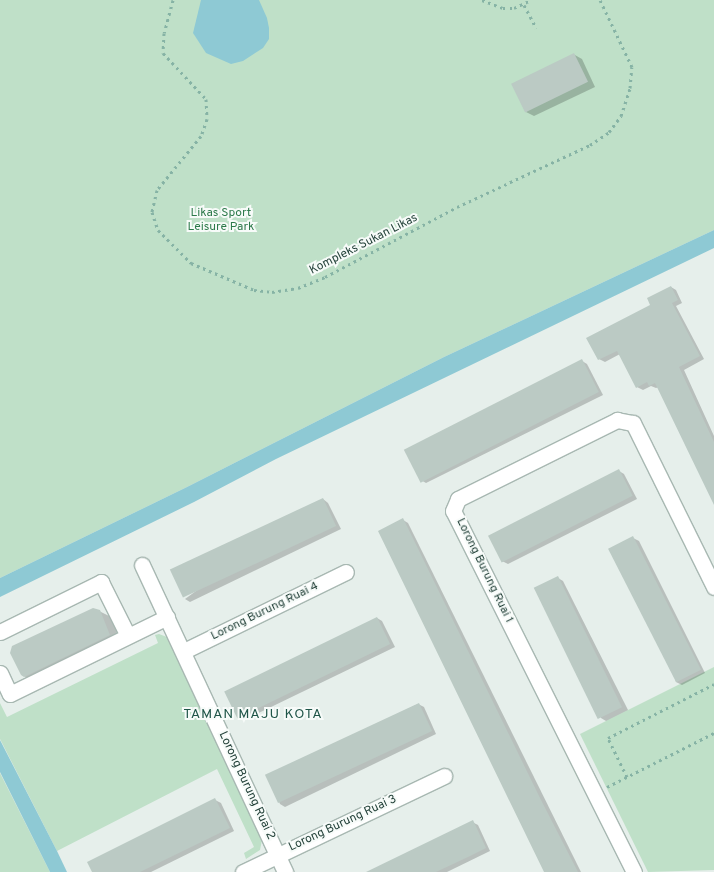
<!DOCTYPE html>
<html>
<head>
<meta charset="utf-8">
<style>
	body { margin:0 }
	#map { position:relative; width:714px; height:872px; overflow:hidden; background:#e6efeb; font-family:Overpass,sans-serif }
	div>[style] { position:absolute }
	.green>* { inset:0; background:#bfe0c8 }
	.water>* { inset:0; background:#8ec9d4 }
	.shadow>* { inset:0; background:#0003 }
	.building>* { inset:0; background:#bbcac4; transform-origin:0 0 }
	.path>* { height:3px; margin-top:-1.5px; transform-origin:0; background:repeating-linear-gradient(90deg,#86b3a5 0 2.5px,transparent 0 6.5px) }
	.roads { filter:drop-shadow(1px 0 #a8b8b2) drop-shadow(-1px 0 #a8b8b2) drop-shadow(0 1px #a8b8b2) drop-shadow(0 -1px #a8b8b2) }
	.minor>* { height:15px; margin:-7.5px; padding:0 7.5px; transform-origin:7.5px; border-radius:7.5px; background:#fff }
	span { translate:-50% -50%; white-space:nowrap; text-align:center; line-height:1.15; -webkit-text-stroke:4px #f7fbf9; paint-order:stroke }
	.park-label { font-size:12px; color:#2d7a4b }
	.street-label { font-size:12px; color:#24423a }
	.neighbourhood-label { font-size:14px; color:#1f5548; letter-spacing:1px }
</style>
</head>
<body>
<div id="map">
	<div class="green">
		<i style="clip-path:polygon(0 0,714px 0,714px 230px,444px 357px,187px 487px,0 578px)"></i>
		<i style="clip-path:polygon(159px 634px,167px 637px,262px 840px,260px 850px,246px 859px,244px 853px,254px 847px,217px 769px,57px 851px,0 739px,0 703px,7px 717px,158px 643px,155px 635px)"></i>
		<i style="clip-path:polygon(714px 667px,714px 870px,648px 872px,580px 734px)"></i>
		<i style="clip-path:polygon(0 773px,50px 872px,0 872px)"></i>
	</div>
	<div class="water">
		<i style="clip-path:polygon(201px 0,259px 0,267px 18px,269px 28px,269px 39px,263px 48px,243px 61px,231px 64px,206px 53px,193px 33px)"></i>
		<i style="clip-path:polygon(714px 230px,714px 248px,276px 459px,194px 502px,0 597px,0 578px,187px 487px,444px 357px)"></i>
		<i style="clip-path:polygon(0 740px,57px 851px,67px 872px,50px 872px,0 772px)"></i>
	</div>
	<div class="shadow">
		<i style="clip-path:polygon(573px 54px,582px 59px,595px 87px,534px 116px,526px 112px)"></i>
		<i style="clip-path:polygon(671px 287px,676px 290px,682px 303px,676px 306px,704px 359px,684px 370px,714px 436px,714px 500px,659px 387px,656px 388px,651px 386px,643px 390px,637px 387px,620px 354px,605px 362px,599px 359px)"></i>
		<i style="clip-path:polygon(582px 361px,587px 364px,603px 395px,426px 483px,421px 480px)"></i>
		<i style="clip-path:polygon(619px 471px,624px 474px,637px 499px,508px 564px,502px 561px)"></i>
		<i style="clip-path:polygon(323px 499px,328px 503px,341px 529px,190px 602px,185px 599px)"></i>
		<i style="clip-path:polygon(403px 520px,408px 523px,581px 872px,546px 872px)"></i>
		<i style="clip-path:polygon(633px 538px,639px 541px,705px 673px,682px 685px,676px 682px)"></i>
		<i style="clip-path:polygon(558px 578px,563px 581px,628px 710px,606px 721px,601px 718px)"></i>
		<i style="clip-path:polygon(99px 611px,111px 617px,120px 641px,33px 681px,22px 675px)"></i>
		<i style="clip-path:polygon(377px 618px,382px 621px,395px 647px,244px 720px,238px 717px)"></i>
		<i style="clip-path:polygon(418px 704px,424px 707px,436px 734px,285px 807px,280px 804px,268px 777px)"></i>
		<i style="clip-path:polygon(215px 800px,221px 803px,234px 831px,151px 872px,93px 872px)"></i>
		<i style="clip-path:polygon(472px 822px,478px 825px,490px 851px,447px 872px,369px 872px)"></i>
	</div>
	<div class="building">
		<i style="left:574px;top:53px;width:32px;height:70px;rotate:64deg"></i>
		<i style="clip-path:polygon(671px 286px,678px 300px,672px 303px,700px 356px,679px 367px,714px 442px,714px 505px,655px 383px,649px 386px,647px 382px,636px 388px,617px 351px,598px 360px,586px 338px,650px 305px,647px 298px)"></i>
		<i style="left:582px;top:359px;width:37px;height:200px;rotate:63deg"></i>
		<i style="left:619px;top:469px;width:30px;height:147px;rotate:63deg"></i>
		<i style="left:323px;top:498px;width:31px;height:169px;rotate:65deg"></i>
		<i style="clip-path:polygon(403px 518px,541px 800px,578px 872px,544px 872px,378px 531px)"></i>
		<i style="left:633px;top:536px;width:150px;height:28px;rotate:63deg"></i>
		<i style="left:558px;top:576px;width:146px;height:27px;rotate:64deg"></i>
		<i style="clip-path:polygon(93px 608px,100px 610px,110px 635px,24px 677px,21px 675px,10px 653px,12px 646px)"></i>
		<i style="left:377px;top:617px;width:30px;height:170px;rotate:64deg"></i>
		<i style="left:419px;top:703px;width:31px;height:170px;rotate:65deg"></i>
		<i style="clip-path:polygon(215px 798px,230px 828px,140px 872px,92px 872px,87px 862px)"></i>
		<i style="clip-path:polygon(473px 820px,486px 848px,468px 857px,436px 872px,366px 872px)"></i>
	</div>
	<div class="path">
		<i style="left:173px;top:0;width:34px;rotate:105deg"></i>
		<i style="left:164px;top:33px;width:20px;rotate:93deg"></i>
		<i style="left:163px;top:53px;width:63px;rotate:46.9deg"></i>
		<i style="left:206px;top:99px;width:20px;rotate:87deg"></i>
		<i style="left:207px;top:119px;width:18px;rotate:109deg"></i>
		<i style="left:201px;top:136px;width:70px;rotate:129.2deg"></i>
		<i style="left:157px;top:190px;width:23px;rotate:103deg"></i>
		<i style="left:152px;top:212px;width:19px;rotate:72deg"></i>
		<i style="left:158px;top:230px;width:47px;rotate:45deg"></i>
		<i style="left:191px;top:263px;width:69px;rotate:23.2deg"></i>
		<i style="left:254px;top:290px;width:18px;rotate:6deg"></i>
		<i style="left:272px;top:292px;width:26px;rotate:-9deg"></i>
		<i style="left:298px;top:288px;width:29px;rotate:-22deg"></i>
		<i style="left:325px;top:277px;width:149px;rotate:-27.9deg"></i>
		<i style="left:457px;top:207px;width:147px;rotate:-25deg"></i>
		<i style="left:590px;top:145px;width:23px;rotate:-34deg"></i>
		<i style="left:609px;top:132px;width:20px;rotate:-53deg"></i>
		<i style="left:621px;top:116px;width:29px;rotate:-72deg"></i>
		<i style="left:630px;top:88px;width:21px;rotate:-85deg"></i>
		<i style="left:632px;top:67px;width:74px;rotate:-115.5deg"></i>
		<i style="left:482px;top:0;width:22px;rotate:21deg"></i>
		<i style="left:503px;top:8px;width:11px"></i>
		<i style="left:514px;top:8px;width:19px;rotate:-25deg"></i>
		<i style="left:524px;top:5px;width:26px;rotate:62deg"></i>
		<i style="left:627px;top:777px;width:43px;rotate:-116deg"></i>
		<i style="left:608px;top:738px;width:119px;rotate:-27deg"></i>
		<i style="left:607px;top:787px;width:120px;rotate:-26.8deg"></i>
	</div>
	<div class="roads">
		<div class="minor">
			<i style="left:142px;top:565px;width:339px;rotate:65deg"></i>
			<i style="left:0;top:632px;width:113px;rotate:-26.3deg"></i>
			<i style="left:101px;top:582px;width:60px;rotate:63.4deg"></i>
			<i style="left:184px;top:651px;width:180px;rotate:-26deg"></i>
			<i style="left:0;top:673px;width:23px;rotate:65deg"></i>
			<i style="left:10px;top:694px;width:175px;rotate:-26.1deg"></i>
			<i style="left:243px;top:872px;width:223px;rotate:-25.5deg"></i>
			<i style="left:634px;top:872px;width:404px;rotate:-116.6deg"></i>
			<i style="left:453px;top:511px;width:13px;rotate:-67deg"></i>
			<i style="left:458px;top:499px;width:178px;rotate:-26.4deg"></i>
			<i style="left:617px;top:420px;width:16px;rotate:11deg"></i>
			<i style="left:633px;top:423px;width:183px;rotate:63.7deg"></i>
		</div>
	</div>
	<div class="park-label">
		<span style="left:221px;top:221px">Likas Sport<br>Leisure Park</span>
	</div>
	<div class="street-label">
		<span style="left:364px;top:245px;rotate:-27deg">Kompleks Sukan Likas</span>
		<span style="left:484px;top:571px;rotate:64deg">Lorong Burung Ruai 1</span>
		<span style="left:265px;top:612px;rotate:-26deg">Lorong Burung Ruai 4</span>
		<span style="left:246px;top:786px;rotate:65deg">Lorong Burung Ruai 2</span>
		<span style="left:343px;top:824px;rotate:-25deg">Lorong Burung Ruai 3</span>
	</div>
	<div class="neighbourhood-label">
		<span style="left:253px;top:715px">TAMAN MAJU KOTA</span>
	</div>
</div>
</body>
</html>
